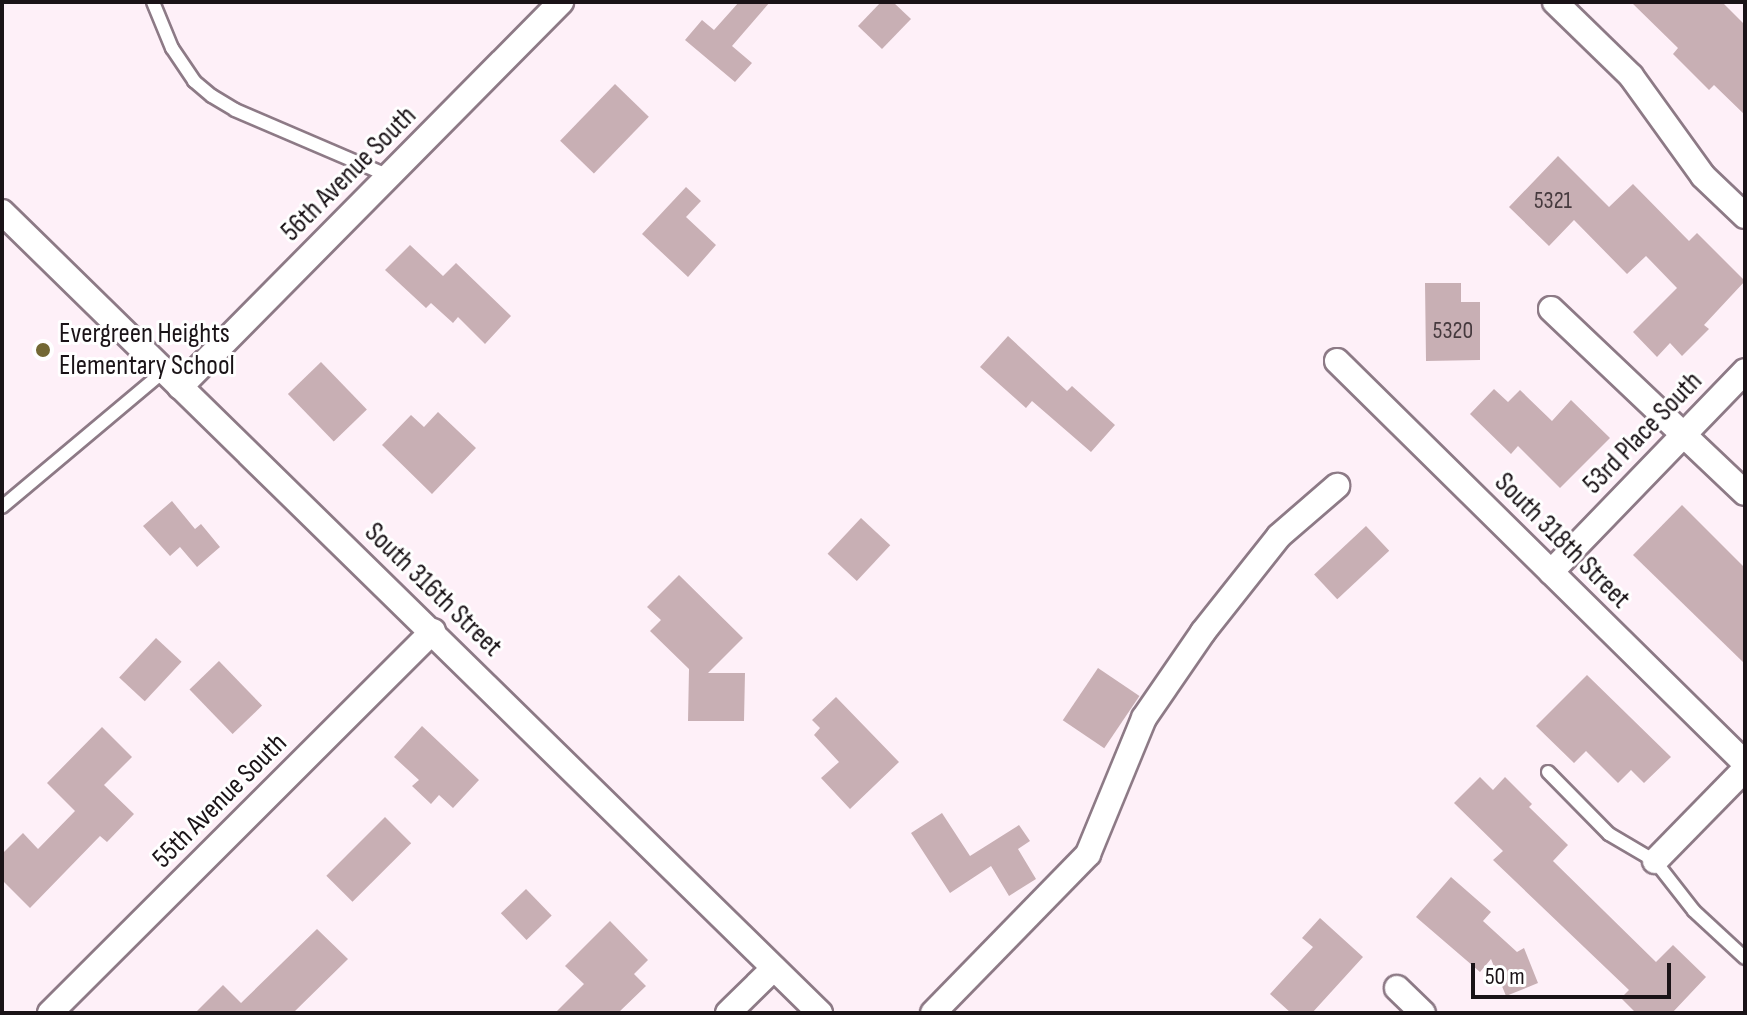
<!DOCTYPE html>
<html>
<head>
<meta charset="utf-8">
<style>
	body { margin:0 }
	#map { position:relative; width:1747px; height:1015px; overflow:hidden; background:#fef0f8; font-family:"Sofia Sans Condensed",sans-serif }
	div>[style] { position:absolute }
	.building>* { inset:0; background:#c8afb4; transform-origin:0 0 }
	.roads { filter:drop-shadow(2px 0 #8d7a86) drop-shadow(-2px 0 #8d7a86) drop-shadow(0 2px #8d7a86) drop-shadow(0 -2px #8d7a86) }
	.lane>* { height:12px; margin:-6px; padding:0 6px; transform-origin:6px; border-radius:6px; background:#fff }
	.street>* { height:24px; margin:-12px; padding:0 12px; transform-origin:12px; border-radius:12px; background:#fff }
	.dots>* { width:22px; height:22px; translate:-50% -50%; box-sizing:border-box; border:4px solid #fff; border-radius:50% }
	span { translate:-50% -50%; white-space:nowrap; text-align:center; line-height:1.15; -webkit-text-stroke:6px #fff; paint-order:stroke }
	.number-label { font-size:24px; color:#463a3e }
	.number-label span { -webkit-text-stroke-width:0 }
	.street-label { font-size:28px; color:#1a1317 }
	.poi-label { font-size:28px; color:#1a1317 }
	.left { translate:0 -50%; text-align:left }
	.frame { position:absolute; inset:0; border:4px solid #1a1317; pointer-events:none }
	.scale { position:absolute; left:1471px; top:963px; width:200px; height:36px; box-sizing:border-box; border:4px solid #1a1317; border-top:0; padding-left:10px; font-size:24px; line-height:28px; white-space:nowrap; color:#1a1317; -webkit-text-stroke:6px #fff; paint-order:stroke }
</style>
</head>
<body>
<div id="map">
	<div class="building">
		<i style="clip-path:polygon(739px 2px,770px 2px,732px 46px,752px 63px,735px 82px,685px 40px,702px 20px,714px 30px)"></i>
		<i style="clip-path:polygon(881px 2px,893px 2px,911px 19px,882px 49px,858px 26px)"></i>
		<i style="clip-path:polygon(1631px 2px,1722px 2px,1745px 25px,1745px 115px,1714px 85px,1709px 90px,1673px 54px,1678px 48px)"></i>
		<i style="left:615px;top:84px;width:47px;height:79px;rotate:44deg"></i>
		<i style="clip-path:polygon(1558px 156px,1609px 207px,1633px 184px,1689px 241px,1697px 233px,1745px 281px,1704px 325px,1709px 329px,1682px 356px,1670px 343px,1657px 357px,1633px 332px,1677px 288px,1646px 256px,1627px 274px,1574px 220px,1549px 246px,1509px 207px)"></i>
		<i style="clip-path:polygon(686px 187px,701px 201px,686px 217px,716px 245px,688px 277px,642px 234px)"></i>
		<i style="clip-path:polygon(410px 245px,443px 276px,456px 263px,511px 316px,485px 344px,458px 317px,453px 323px,431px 303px,426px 308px,385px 270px)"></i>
		<i style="clip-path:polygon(1425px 283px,1461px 283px,1461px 302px,1480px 302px,1480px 360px,1426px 361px)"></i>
		<i style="clip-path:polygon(1008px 336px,1067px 391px,1072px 386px,1115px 425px,1091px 452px,1032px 401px,1026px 408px,980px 367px)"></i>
		<i style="left:321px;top:362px;width:66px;height:46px;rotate:46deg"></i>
		<i style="clip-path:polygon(1494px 389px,1508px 402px,1520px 390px,1552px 421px,1571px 400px,1610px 438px,1560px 488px,1518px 446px,1511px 454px,1470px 414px)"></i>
		<i style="clip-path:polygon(438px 412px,476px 448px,432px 494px,382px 445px,411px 415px,424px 427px)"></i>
		<i style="clip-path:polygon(172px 501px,195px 529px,201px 524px,220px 547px,197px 567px,180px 547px,170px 556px,143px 526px)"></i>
		<i style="clip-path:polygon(1682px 505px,1745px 568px,1745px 664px,1633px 555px)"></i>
		<i style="left:861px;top:518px;width:40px;height:49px;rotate:43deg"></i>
		<i style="left:1366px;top:526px;width:34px;height:71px;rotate:47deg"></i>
		<i style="clip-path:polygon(679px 575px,743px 638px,708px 673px,745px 673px,744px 721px,688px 721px,689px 669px,650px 631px,661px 620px,647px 607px)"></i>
		<i style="left:156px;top:638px;width:35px;height:54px;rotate:43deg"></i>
		<i style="left:219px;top:661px;width:62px;height:41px;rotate:46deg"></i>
		<i style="left:1098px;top:668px;width:50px;height:63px;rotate:34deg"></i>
		<i style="clip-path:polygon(1587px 675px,1671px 757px,1644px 783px,1631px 770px,1618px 783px,1586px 751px,1574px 763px,1536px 726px)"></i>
		<i style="clip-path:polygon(836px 697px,899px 762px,850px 809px,821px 778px,839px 762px,814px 735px,820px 728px,812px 720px)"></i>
		<i style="clip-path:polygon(422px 726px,479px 780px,453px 808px,439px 795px,431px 804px,412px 786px,419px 780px,394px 757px)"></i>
		<i style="clip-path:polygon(102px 727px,132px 757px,104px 785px,134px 814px,107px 842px,100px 836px,30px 908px,2px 880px,2px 854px,23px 833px,38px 849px,75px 811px,47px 783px)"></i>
		<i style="clip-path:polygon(1480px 777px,1493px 790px,1505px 777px,1532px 804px,1529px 807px,1568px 845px,1553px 861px,1656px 962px,1673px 945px,1706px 977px,1672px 1013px,1636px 1013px,1621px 998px,1629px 990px,1493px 860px,1503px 851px,1454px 803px)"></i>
		<i style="clip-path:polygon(942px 813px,970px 856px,1019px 825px,1030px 841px,1018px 849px,1036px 879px,1009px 896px,991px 866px,950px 893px,911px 833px)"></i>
		<i style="left:385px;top:817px;width:37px;height:83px;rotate:45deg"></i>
		<i style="clip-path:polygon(1451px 877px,1491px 912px,1483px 921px,1517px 952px,1524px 948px,1538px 983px,1506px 996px,1491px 959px,1480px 972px,1416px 917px)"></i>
		<i style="left:526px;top:889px;width:37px;height:35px;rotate:46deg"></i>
		<i style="clip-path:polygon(1320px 918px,1363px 957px,1312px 1013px,1291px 1013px,1270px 994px,1313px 947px,1302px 938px)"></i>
		<i style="clip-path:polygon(610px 921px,648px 960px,634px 974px,646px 986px,618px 1013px,555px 1013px,584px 984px,565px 966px)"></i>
		<i style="clip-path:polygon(317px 929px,348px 959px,293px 1013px,195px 1013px,223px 985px,241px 1003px)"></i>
	</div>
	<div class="roads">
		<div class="lane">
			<i style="left:153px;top:2px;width:50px;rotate:67.6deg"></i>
			<i style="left:172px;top:48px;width:40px;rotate:56deg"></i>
			<i style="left:194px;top:81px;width:23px;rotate:40deg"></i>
			<i style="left:212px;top:96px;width:27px;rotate:31deg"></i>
			<i style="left:235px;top:110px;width:168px;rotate:23.2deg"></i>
			<i style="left:2px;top:507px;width:212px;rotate:-40deg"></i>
			<i style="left:1548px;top:772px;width:87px;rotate:45.5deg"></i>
			<i style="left:1609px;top:834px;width:53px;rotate:30.4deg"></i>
			<i style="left:1655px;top:861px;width:63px;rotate:52deg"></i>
			<i style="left:1694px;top:911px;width:69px;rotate:42.7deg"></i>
		</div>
		<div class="street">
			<i style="left:1555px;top:2px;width:106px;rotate:44.2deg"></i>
			<i style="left:1631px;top:76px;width:123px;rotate:54.2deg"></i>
			<i style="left:1703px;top:176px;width:58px;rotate:43.6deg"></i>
			<i style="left:2px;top:212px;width:1145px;rotate:44.4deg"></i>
			<i style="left:1551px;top:309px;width:267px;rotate:43.5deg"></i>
			<i style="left:1337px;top:361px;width:573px;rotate:44.58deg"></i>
			<i style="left:180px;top:387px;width:542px;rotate:-45.3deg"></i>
			<i style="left:1551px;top:572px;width:279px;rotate:-46deg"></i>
			<i style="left:1655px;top:861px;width:129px;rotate:-45.6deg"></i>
			<i style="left:1397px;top:988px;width:36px;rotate:44deg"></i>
			<i style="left:50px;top:1013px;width:541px;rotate:-44.93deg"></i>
			<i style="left:728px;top:1013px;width:64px;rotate:-44.4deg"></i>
			<i style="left:933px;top:1013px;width:222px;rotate:-45.7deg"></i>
			<i style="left:1088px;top:854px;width:147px;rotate:-67.6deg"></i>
			<i style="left:1144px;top:718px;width:104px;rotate:-55.5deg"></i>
			<i style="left:1203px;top:632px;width:122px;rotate:-51.6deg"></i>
			<i style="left:1279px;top:536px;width:77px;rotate:-40.8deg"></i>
		</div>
	</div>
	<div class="dots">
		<i style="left:43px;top:350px;background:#736834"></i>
	</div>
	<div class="number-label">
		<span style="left:1553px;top:201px">5321</span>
		<span style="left:1453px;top:331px">5320</span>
	</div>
	<div class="street-label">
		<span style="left:349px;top:174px;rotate:-45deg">56th Avenue South</span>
		<span style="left:1643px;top:433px;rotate:-46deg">53rd Place South</span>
		<span style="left:1562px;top:541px;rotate:45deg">South 318th Street</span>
		<span style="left:433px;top:590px;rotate:44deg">South 316th Street</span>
		<span style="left:220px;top:801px;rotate:-45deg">55th Avenue South</span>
	</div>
	<div class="poi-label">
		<span class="left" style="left:59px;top:350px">Evergreen Heights<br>Elementary School</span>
	</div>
	<div class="frame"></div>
	<div class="scale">50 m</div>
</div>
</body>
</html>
